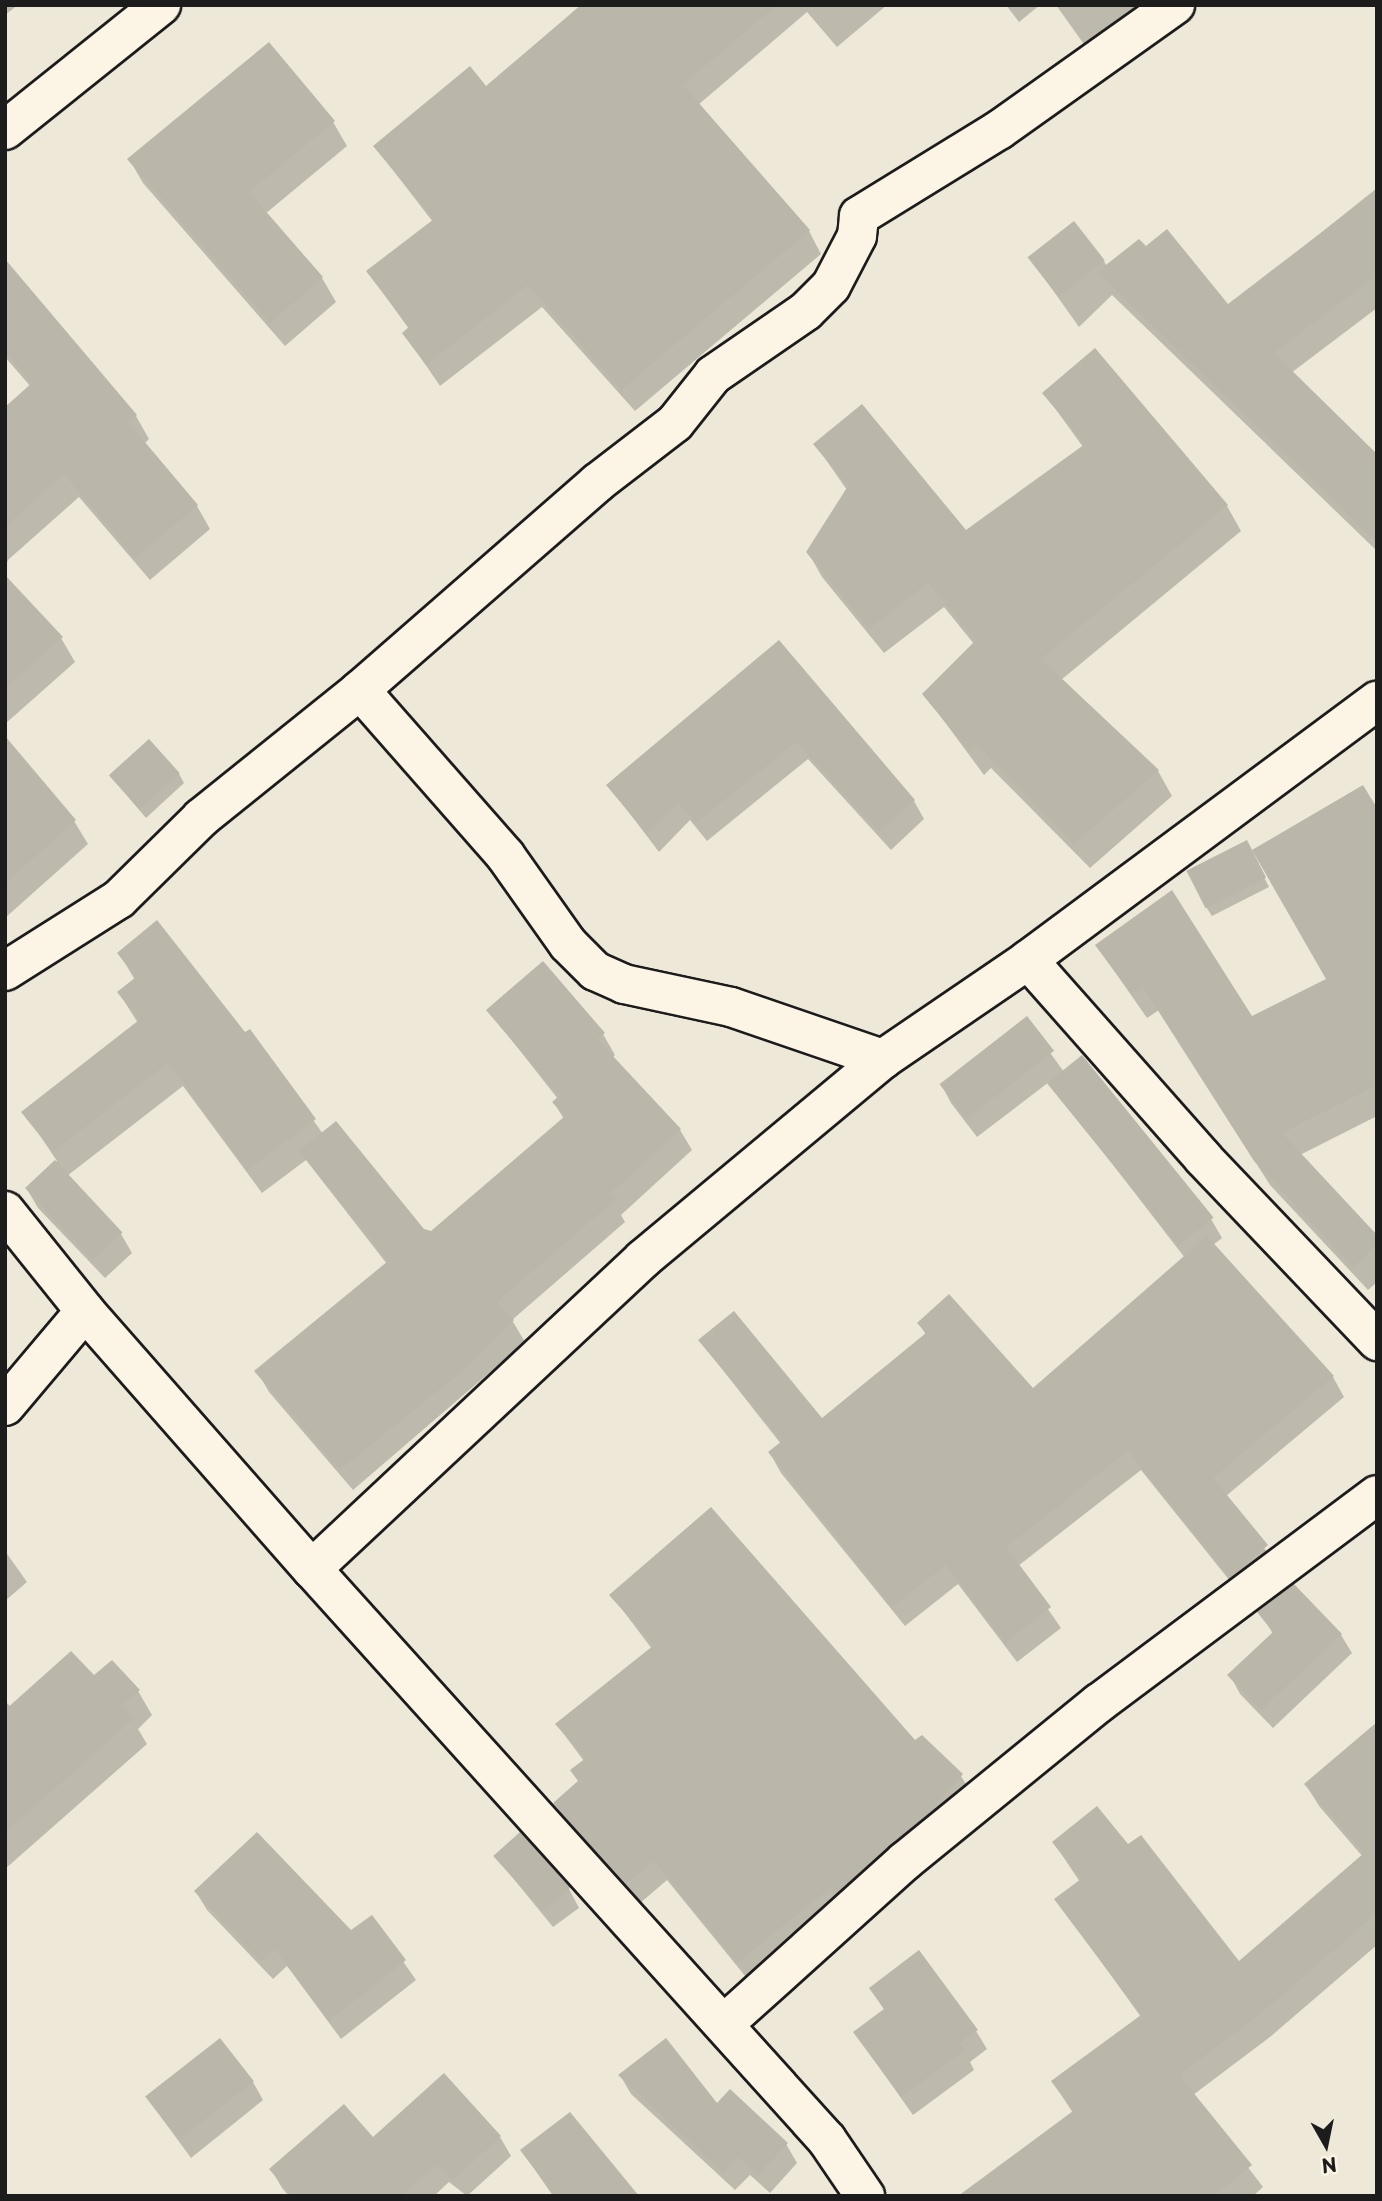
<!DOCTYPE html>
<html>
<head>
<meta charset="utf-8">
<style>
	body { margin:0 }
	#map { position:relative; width:1382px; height:2201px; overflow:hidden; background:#eee8d9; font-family:"Playpen Sans",sans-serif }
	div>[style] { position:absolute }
	.shadow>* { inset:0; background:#0003 }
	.building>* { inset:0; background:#bab6aa; transform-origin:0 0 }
	.roads { filter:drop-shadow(2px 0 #1c1c1c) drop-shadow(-2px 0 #1c1c1c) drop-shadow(0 2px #1c1c1c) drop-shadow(0 -2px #1c1c1c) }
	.minor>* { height:38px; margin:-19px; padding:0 19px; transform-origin:19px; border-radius:19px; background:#fcf5e5 }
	span { translate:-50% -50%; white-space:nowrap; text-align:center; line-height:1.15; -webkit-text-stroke:5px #fcf5e5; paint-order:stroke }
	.frame { position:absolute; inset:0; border:7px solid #1c1c1c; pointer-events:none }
	.north { position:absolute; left:1291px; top:2110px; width:70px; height:70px; -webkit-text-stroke:5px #fcf5e5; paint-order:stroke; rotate:171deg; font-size:19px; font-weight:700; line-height:28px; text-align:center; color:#1c1c1c }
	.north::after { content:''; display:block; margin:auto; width:24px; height:32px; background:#1c1c1c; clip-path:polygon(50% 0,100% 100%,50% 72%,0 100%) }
</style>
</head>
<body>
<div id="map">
	<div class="shadow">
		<i style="clip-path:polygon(5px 5px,18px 5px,5px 15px)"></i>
		<i style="clip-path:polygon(581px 5px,887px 5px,837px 47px,807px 12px,698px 105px,809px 231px,821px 254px,635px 411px,542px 307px,440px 386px,404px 333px,409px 329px,368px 272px,433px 222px,375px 147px,486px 88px)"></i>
		<i style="clip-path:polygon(1006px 5px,1040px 5px,1019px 22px)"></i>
		<i style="clip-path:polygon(1056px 5px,1138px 5px,1150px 27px,1098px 64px)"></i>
		<i style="clip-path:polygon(333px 122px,347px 146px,265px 214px,322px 278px,336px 302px,285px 346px,143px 183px,129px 159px)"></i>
		<i style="clip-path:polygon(1377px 188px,1377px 308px,1291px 373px,1377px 456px,1377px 551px,1112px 295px,1079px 327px,1030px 258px,1104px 261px,1107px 267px,1228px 307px)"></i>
		<i style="clip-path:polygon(5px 265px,136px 416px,149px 439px,144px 444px,197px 506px,210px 529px,150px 580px,79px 497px,8px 560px,5px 569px,5px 410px,31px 387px,5px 357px)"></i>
		<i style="clip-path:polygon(1095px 350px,1227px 506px,1241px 531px,1061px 680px,1158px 771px,1172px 796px,1090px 868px,991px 768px,984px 775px,924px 694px,974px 644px,944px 607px,884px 653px,822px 577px,808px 552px,847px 490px,815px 444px,966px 532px,1083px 447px,1044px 393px)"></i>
		<i style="clip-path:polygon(5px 577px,61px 638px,75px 662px,5px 724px)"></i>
		<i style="clip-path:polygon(779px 643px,914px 801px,924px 819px,891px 850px,808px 759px,707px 841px,690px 820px,659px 852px,608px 785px)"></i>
		<i style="clip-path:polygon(5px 738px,74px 821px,88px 844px,5px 918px)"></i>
		<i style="clip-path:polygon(179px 774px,184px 783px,146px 818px,111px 777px)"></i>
		<i style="clip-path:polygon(1377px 811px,1377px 1116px,1300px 1155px,1377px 1238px,1377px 1282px,1368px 1290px,1270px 1185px,1159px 1010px,1147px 1018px,1097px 946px,1252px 1018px,1328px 979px)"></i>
		<i style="clip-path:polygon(1251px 851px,1269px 887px,1212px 916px,1206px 907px)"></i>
		<i style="clip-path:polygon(119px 953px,245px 1035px,250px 1031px,323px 1134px,423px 1231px,432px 1233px,564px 1119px,554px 1103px,558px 1099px,488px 1010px,603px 1034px,615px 1055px,612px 1058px,680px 1130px,692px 1150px,621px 1215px,625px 1222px,512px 1320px,525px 1342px,353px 1490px,269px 1392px,257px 1371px,387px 1264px,306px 1160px,262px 1193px,183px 1086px,67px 1176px,121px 1234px,132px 1253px,105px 1278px,38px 1208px,27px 1189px,57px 1161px,24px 1112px,138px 1023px,119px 993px,135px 980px)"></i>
		<i style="clip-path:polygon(1026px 1019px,1064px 1072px,1211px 1219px,1222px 1238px,1213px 1245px,1333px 1377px,1344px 1397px,1226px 1496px,1278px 1567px,1242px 1596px,1141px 1470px,1018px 1566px,1061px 1628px,1017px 1662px,958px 1584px,905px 1626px,781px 1473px,770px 1453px,781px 1444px,700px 1341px,822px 1421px,926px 1335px,919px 1323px,1033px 1391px,1185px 1258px,1049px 1082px,977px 1137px,951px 1103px,941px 1084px)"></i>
		<i style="clip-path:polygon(5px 1551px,27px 1582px,5px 1601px)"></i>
		<i style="clip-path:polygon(612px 1596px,915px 1743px,961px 1776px,973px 1796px,750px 1982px,667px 1880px,639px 1904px,567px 1824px,555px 1804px,579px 1782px,584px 1761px,557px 1725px,652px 1649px)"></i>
		<i style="clip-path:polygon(1260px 1612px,1341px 1635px,1352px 1653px,1273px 1728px,1240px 1694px,1230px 1675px,1273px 1634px)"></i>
		<i style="clip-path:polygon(94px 1678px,138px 1691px,152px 1715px,138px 1729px,147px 1744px,5px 1869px,5px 1701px,11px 1707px)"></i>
		<i style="clip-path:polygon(1377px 1732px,1377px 1945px,1270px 2037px,1193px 2095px,1263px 2187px,1253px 2196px,1003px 2196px,1073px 2113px,1053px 2082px,1141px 2017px,1056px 1899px,1080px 1882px,1054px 1843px,1128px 1847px,1239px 1964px,1363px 1857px,1319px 1806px,1306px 1785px)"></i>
		<i style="clip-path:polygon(495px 1856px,569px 1889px,579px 1908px,553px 1927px)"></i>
		<i style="clip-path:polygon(196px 1892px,351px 1932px,372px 1917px,416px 1980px,341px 2039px,287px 1966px,273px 1979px,207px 1910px)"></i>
		<i style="clip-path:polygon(871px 1988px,976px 2031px,987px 2049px,970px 2062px,974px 2070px,913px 2115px,855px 2033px,885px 2011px)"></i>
		<i style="clip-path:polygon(444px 2075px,500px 2137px,511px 2156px,467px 2196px,449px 2182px,434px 2196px,289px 2196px,282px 2188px,271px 2169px,373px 2140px)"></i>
		<i style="clip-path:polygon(620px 2075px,716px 2105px,786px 2144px,797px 2163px,770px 2193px,750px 2175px,735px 2190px,631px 2094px)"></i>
		<i style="clip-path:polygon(253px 2082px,263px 2100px,191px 2158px,147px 2098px)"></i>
		<i style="clip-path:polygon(522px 2151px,636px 2196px,553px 2196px)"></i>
	</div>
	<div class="building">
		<i style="clip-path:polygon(581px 5px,777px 5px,683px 85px,810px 230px,621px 390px,528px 285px,426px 365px,402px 333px,409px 327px,366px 271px,434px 219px,373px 146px,470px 66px,486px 86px)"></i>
		<i style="clip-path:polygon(269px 42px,335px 121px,249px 192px,323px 277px,270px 323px,127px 159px)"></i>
		<i style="clip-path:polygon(1377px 190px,1377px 275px,1274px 353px,1377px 454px,1377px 543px,1097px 272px,1139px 239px,1146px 246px,1167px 229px,1228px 304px)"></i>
		<i style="left:1074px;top:221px;width:50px;height:59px;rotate:52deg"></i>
		<i style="clip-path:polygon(5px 259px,137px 415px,128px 422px,198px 505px,135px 558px,64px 474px,5px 527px,5px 407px,32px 383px,5px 352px)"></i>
		<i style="clip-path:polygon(1095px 348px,1228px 505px,1041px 659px,1159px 770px,1074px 844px,976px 744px,969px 751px,922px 694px,976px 640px,928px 583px,869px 629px,806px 552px,848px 486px,813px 444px,862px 404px,966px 530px,1085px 444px,1042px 393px)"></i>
		<i style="clip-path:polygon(5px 575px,63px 637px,5px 689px)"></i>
		<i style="clip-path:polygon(779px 640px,915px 800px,879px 832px,796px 742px,696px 823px,678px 803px,647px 834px,606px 785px)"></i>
		<i style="clip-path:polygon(5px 736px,76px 820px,5px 884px)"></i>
		<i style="left:149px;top:739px;width:46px;height:54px;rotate:48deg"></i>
		<i style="clip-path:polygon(1363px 785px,1377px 808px,1377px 1085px,1282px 1133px,1377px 1235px,1377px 1245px,1353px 1267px,1254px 1161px,1143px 987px,1132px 995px,1095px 945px,1172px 890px,1252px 1016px,1326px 979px,1252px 850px)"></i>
		<i style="left:1247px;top:840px;width:42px;height:68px;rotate:63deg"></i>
		<i style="clip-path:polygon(157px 920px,245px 1032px,250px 1029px,316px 1119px,247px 1170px,168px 1063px,53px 1152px,21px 1112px,139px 1020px,117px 992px,136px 977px,117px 953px)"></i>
		<i style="clip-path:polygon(543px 961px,605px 1033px,597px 1039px,681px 1129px,610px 1194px,615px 1200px,497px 1302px,514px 1320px,466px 1368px,340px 1470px,254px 1371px,388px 1261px,299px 1151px,336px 1121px,424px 1229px,431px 1231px,565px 1116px,552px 1102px,559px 1096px,486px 1010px)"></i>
		<i style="left:1027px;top:1016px;width:44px;height:111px;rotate:52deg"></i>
		<i style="left:1082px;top:1055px;width:209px;height:45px;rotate:51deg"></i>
		<i style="left:55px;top:1160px;width:99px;height:41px;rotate:47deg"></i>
		<i style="clip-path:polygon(1207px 1236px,1334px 1376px,1213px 1478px,1268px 1545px,1230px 1578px,1128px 1451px,1006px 1547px,1051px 1607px,1005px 1643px,946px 1565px,892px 1607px,768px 1452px,782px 1441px,698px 1340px,734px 1311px,822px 1418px,926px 1333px,917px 1323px,949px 1294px,1033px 1388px)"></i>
		<i style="clip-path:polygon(711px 1507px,915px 1740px,922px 1735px,963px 1774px,928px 1814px,835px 1894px,830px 1888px,737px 1963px,654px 1861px,626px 1884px,553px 1803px,578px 1781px,570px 1770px,586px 1758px,555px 1724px,654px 1645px,609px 1595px)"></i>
		<i style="clip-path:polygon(1294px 1584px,1342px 1634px,1261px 1710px,1227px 1675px,1273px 1632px,1257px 1612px)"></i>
		<i style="clip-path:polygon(71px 1651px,94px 1675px,112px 1660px,140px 1690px,122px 1705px,134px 1718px,5px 1833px,5px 1710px)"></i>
		<i style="clip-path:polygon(1377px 1722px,1377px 1913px,1258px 2016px,1179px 2075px,1252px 2165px,1214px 2196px,958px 2196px,1073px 2111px,1051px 2081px,1141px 2015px,1054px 1899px,1081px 1879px,1052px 1842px,1097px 1806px,1128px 1844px,1141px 1835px,1239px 1961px,1364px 1853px,1304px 1784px)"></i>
		<i style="clip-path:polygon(257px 1832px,351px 1930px,372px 1915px,406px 1960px,329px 2021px,275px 1949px,261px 1962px,194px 1891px)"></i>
		<i style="left:520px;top:1832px;width:75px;height:36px;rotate:48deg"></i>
		<i style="clip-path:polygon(919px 1950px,978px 2030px,959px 2043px,965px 2050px,901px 2097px,853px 2032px,884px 2009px,869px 1988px)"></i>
		<i style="left:220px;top:2038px;width:55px;height:95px;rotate:52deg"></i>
		<i style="clip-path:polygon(666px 2038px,717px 2103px,730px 2089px,788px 2143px,758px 2175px,738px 2157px,723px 2173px,618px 2075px)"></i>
		<i style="clip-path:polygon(444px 2073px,501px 2136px,453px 2181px,437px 2165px,401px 2196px,292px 2196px,269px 2169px,344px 2104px,373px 2137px)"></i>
		<i style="clip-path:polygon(570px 2112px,639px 2196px,555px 2196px,520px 2150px)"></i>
	</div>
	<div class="roads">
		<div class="minor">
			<i style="left:5px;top:130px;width:200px;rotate:-38.7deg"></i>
			<i style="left:360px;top:690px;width:220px;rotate:48.7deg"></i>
			<i style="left:505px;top:855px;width:109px;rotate:54.7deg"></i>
			<i style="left:568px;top:944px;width:38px;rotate:45deg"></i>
			<i style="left:595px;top:971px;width:32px;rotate:24deg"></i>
			<i style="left:624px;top:984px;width:109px;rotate:12.1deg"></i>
			<i style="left:731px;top:1007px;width:161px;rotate:18.9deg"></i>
			<i style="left:1028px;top:960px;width:264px;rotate:48.5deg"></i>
			<i style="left:1203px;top:1158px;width:253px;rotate:46.4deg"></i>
			<i style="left:5px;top:971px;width:135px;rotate:-32.3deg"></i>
			<i style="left:119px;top:899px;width:115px;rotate:-44.6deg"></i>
			<i style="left:201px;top:818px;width:204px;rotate:-38.8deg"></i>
			<i style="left:360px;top:690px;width:315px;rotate:-41.1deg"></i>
			<i style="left:597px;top:483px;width:98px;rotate:-37.6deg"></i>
			<i style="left:675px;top:423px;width:61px;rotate:-51.6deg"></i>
			<i style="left:713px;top:375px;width:113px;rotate:-34.5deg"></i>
			<i style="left:806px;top:311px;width:35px;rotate:-45deg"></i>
			<i style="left:831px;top:286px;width:56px;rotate:-62.5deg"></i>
			<i style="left:857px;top:236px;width:20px;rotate:-84deg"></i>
			<i style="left:859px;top:216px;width:164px;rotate:-31.6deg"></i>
			<i style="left:999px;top:130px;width:216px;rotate:-35.4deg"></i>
			<i style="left:5px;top:1211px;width:128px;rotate:51.3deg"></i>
			<i style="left:85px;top:1311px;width:344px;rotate:48.7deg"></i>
			<i style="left:312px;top:1569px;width:769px;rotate:47.95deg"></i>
			<i style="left:827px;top:2140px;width:68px;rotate:55.8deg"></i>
			<i style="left:5px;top:1406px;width:124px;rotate:-49.9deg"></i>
			<i style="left:312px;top:1569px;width:453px;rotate:-43.1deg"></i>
			<i style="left:643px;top:1259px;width:312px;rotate:-39.8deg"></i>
			<i style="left:883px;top:1059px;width:176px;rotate:-34.3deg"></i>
			<i style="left:1028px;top:960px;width:435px;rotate:-36.6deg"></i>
			<i style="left:724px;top:2024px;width:244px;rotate:-42deg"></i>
			<i style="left:905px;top:1861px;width:250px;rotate:-39.2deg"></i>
			<i style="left:1099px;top:1703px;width:347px;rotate:-36.8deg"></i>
		</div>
	</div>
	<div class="frame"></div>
	<div class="north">N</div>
</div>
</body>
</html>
